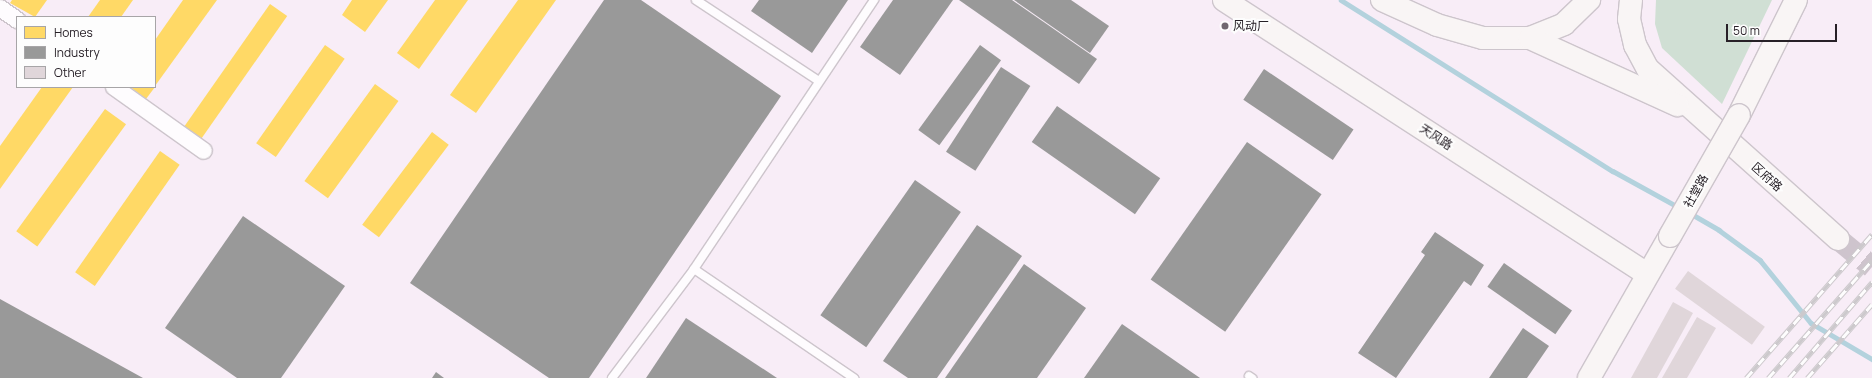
<!DOCTYPE html>
<html>
<head>
<meta charset="utf-8">
<style>
	body { margin:0 }
	#map { position:relative; width:1872px; height:378px; overflow:hidden; background:#f8edf7; font-family:Manrope,"Noto Sans SC",sans-serif }
	div>[style] { position:absolute }
	.green>* { inset:0; background:#d0dfd4 }
	.homes>* { inset:0; background:#ffd966; transform-origin:0 0 }
	.industry>* { inset:0; background:#999; transform-origin:0 0 }
	.stream>* { height:4.5px; margin:-2.25px; padding:0 2.25px; transform-origin:2.25px; border-radius:2.25px; background:#b3d2dd }
	.building>* { inset:0; background:#e0d6da; transform-origin:0 0 }
	.secondary-tunnel>* { height:22px; margin-top:-11px; transform-origin:0; background:repeating-linear-gradient(90deg,#cec4cd 0 22px,transparent 0 33px) }
	.roads { filter:drop-shadow(1px 0 #cdc5cc) drop-shadow(-1px 0 #cdc5cc) drop-shadow(0 1px #cdc5cc) drop-shadow(0 -1px #cdc5cc) }
	.lane>* { height:8px; margin:-4px; padding:0 4px; transform-origin:4px; border-radius:4px; background:#fefcfe }
	.street>* { height:16px; margin:-8px; padding:0 8px; transform-origin:8px; border-radius:8px; background:#fefcfe }
	.secondary>* { height:22px; margin:-11px; padding:0 11px; transform-origin:11px; border-radius:11px; background:#f9f5f5 }
	.rail>* { height:4.5px; margin-top:-2.25px; transform-origin:0; background:repeating-linear-gradient(90deg,#fdfdfd 0 9px,#ccc9cc 0 18px); box-sizing:border-box; border-block:1px solid #ccc9cc }
	.bridges { filter:drop-shadow(1px 0 #cdc5cc) drop-shadow(-1px 0 #cdc5cc) drop-shadow(0 1px #cdc5cc) drop-shadow(0 -1px #cdc5cc) }
	.secondary-bridge>* { height:22px; margin:-11px; padding:0 11px; transform-origin:11px; border-radius:11px; background:#f9f5f5 }
	.dots>* { width:11px; height:11px; translate:-50% -50%; box-sizing:border-box; border:2px solid #fdfdfd; border-radius:50% }
	span { translate:-50% -50%; white-space:nowrap; text-align:center; line-height:1.15; -webkit-text-stroke:4px #fdfdfd; paint-order:stroke }
	.poi-label { font-size:12px; color:#272027 }
	.left { translate:0 -50%; text-align:left }
	.street-label { font-size:12px; color:#272027 }
	.legend { position:absolute; left:16px; top:16px; width:140px; height:72px; box-sizing:border-box; background:#fdfdfd; border:1px solid #a7a5a7; margin:0; padding:5px 7px; list-style:none; font-size:12px; color:#272027 }
	.legend li { display:flex; align-items:center; gap:8px; height:20px }
	.legend b { width:20px; border:1px solid #a7a5a7 }
	.scale { position:absolute; left:1726px; top:24px; width:111px; height:18px; box-sizing:border-box; border:2px solid #272027; border-top:0; padding-left:5px; font-size:12px; line-height:14px; white-space:nowrap; color:#272027; -webkit-text-stroke:3px #fdfdfd; paint-order:stroke }
</style>
</head>
<body>
<div id="map">
	<div class="green">
		<i style="clip-path:polygon(1656px 0,1772px 0,1722px 104px,1662px 48px,1655px 24px)"></i>
	</div>
	<div class="homes">
		<i style="clip-path:polygon(12px 0,47px 0,35px 17px,10px 3px)"></i>
		<i style="clip-path:polygon(100px 0,133px 0,121px 17px,88px 17px)"></i>
		<i style="clip-path:polygon(183px 0,217px 0,155px 86px,155px 40px)"></i>
		<i style="clip-path:polygon(352px 0,388px 0,365px 32px,342px 15px)"></i>
		<i style="clip-path:polygon(435px 0,468px 0,419px 69px,397px 53px)"></i>
		<i style="clip-path:polygon(518px 0,556px 0,476px 113px,450px 95px)"></i>
		<i style="left:270px;top:4px;width:21px;height:151px;rotate:35deg"></i>
		<i style="left:325px;top:45px;width:24px;height:120px;rotate:35deg"></i>
		<i style="left:375px;top:84px;width:29px;height:120px;rotate:36deg"></i>
		<i style="clip-path:polygon(42px 87px,73px 87px,0 189px,0 146px)"></i>
		<i style="clip-path:polygon(130px 87px,155px 87px,146px 99px)"></i>
		<i style="left:105px;top:109px;width:26px;height:151px;rotate:36deg"></i>
		<i style="left:432px;top:132px;width:21px;height:116px;rotate:37deg"></i>
		<i style="left:160px;top:151px;width:24px;height:148px;rotate:35deg"></i>
	</div>
	<div class="industry">
		<i style="clip-path:polygon(604px 0,641px 0,781px 96px,589px 378px,549px 378px,410px 283px)"></i>
		<i style="clip-path:polygon(759px 0,848px 0,812px 53px,751px 11px)"></i>
		<i style="clip-path:polygon(893px 0,953px 0,900px 75px,860px 47px)"></i>
		<i style="clip-path:polygon(959px 0,1012px 0,1097px 59px,1079px 84px)"></i>
		<i style="clip-path:polygon(1014px 0,1071px 0,1109px 26px,1090px 53px)"></i>
		<i style="left:980px;top:45px;width:26px;height:105px;rotate:36deg"></i>
		<i style="left:1001px;top:67px;width:35px;height:101px;rotate:33deg"></i>
		<i style="left:1264px;top:69px;width:108px;height:37px;rotate:34deg"></i>
		<i style="left:1057px;top:106px;width:126px;height:44px;rotate:35deg"></i>
		<i style="left:1247px;top:142px;width:91px;height:168px;rotate:35deg"></i>
		<i style="left:915px;top:180px;width:56px;height:165px;rotate:35deg"></i>
		<i style="clip-path:polygon(243px 216px,345px 286px,281px 378px,237px 378px,165px 328px)"></i>
		<i style="clip-path:polygon(977px 225px,1022px 256px,937px 378px,908px 378px,883px 361px)"></i>
		<i style="clip-path:polygon(1435px 232px,1484px 265px,1471px 286px,1464px 281px,1396px 378px,1358px 353px,1425px 255px,1421px 252px)"></i>
		<i style="left:1504px;top:263px;width:83px;height:29px;rotate:35deg"></i>
		<i style="clip-path:polygon(1024px 264px,1086px 308px,1037px 378px,945px 378px)"></i>
		<i style="clip-path:polygon(0 299px,143px 378px,0 378px)"></i>
		<i style="clip-path:polygon(686px 318px,777px 378px,646px 378px)"></i>
		<i style="clip-path:polygon(1122px 324px,1200px 378px,1084px 378px)"></i>
		<i style="clip-path:polygon(1523px 328px,1549px 346px,1527px 378px,1489px 378px)"></i>
		<i style="clip-path:polygon(436px 372px,444px 378px,432px 378px)"></i>
	</div>
	<div class="stream">
		<i style="left:1341px;top:0;width:321px;rotate:32.2deg"></i>
		<i style="left:1613px;top:171px;width:77px;rotate:28.9deg"></i>
		<i style="left:1690px;top:213px;width:34px;rotate:30deg"></i>
		<i style="left:1719px;top:230px;width:51px;rotate:36.2deg"></i>
		<i style="left:1760px;top:260px;width:81px;rotate:51deg"></i>
		<i style="left:1811px;top:323px;width:71px;rotate:30.5deg"></i>
	</div>
	<div class="building">
		<i style="left:1688px;top:271px;width:95px;height:22px;rotate:36deg"></i>
		<i style="clip-path:polygon(1673px 302px,1693px 313px,1657px 378px,1631px 378px)"></i>
		<i style="clip-path:polygon(1697px 317px,1716px 328px,1687px 378px,1662px 378px)"></i>
	</div>
	<div class="secondary-tunnel">
		<i style="left:1838px;top:239px;width:44px;rotate:39.5deg"></i>
	</div>
	<div class="roads">
		<div class="lane">
			<i style="left:696px;top:0;width:147px;rotate:33.4deg"></i>
			<i style="left:694px;top:269px;width:194px;rotate:34.3deg"></i>
			<i style="left:1249px;top:376px;width:4px;rotate:34deg"></i>
			<i style="left:612px;top:378px;width:136px;rotate:-53deg"></i>
			<i style="left:694px;top:269px;width:324px;rotate:-56.2deg"></i>
		</div>
		<div class="street">
			<i style="left:0;top:8px;width:21px;rotate:35deg"></i>
			<i style="left:114px;top:87px;width:110px;rotate:35.4deg"></i>
		</div>
		<div class="secondary">
			<i style="left:1224px;top:0;width:504px;rotate:32.93deg"></i>
			<i style="left:1382px;top:0;width:60px;rotate:24.4deg"></i>
			<i style="left:1437px;top:25px;width:48px;rotate:15.8deg"></i>
			<i style="left:1483px;top:38px;width:47px"></i>
			<i style="left:1530px;top:38px;width:37px;rotate:-22deg"></i>
			<i style="left:1564px;top:24px;width:35px;rotate:-44deg"></i>
			<i style="left:1631px;top:0;width:19px;rotate:96deg"></i>
			<i style="left:1629px;top:19px;width:27px;rotate:77deg"></i>
			<i style="left:1635px;top:45px;width:27px;rotate:62deg"></i>
			<i style="left:1648px;top:69px;width:255px;rotate:41.8deg"></i>
			<i style="left:1530px;top:38px;width:162px;rotate:24.5deg"></i>
			<i style="left:1739px;top:115px;width:128px;rotate:-63.6deg"></i>
			<i style="left:1589px;top:378px;width:163px;rotate:-60.3deg"></i>
		</div>
	</div>
	<div class="rail">
		<i style="left:1746px;top:378px;width:191px;rotate:-48.8deg"></i>
		<i style="left:1768px;top:378px;width:157px;rotate:-48.6deg"></i>
		<i style="left:1789px;top:378px;width:127px;rotate:-49.2deg"></i>
		<i style="left:1807px;top:378px;width:98px;rotate:-48.7deg"></i>
	</div>
	<div class="bridges">
		<div class="secondary-bridge">
			<i style="left:1670px;top:236px;width:139px;rotate:-60.3deg"></i>
		</div>
	</div>
	<div class="dots">
		<i style="left:1225px;top:26px;background:#706870"></i>
	</div>
	<div class="poi-label">
		<span class="left" style="left:1233px;top:26px">风动厂</span>
	</div>
	<div class="street-label">
		<span style="left:1436px;top:137px;rotate:33deg">天风路</span>
		<span style="left:1767px;top:177px;rotate:42deg">区府路</span>
		<span style="left:1696px;top:191px;rotate:-61deg">社堂路</span>
	</div>
	<ul class="legend">
	<li><b style="height:11px;background:#ffd966"></b>Homes</li>
	<li><b style="height:11px;background:#999"></b>Industry</li>
	<li><b style="height:11px;background:#e0d6da"></b>Other</li>
	</ul>
	<div class="scale">50 m</div>
</div>
</body>
</html>
